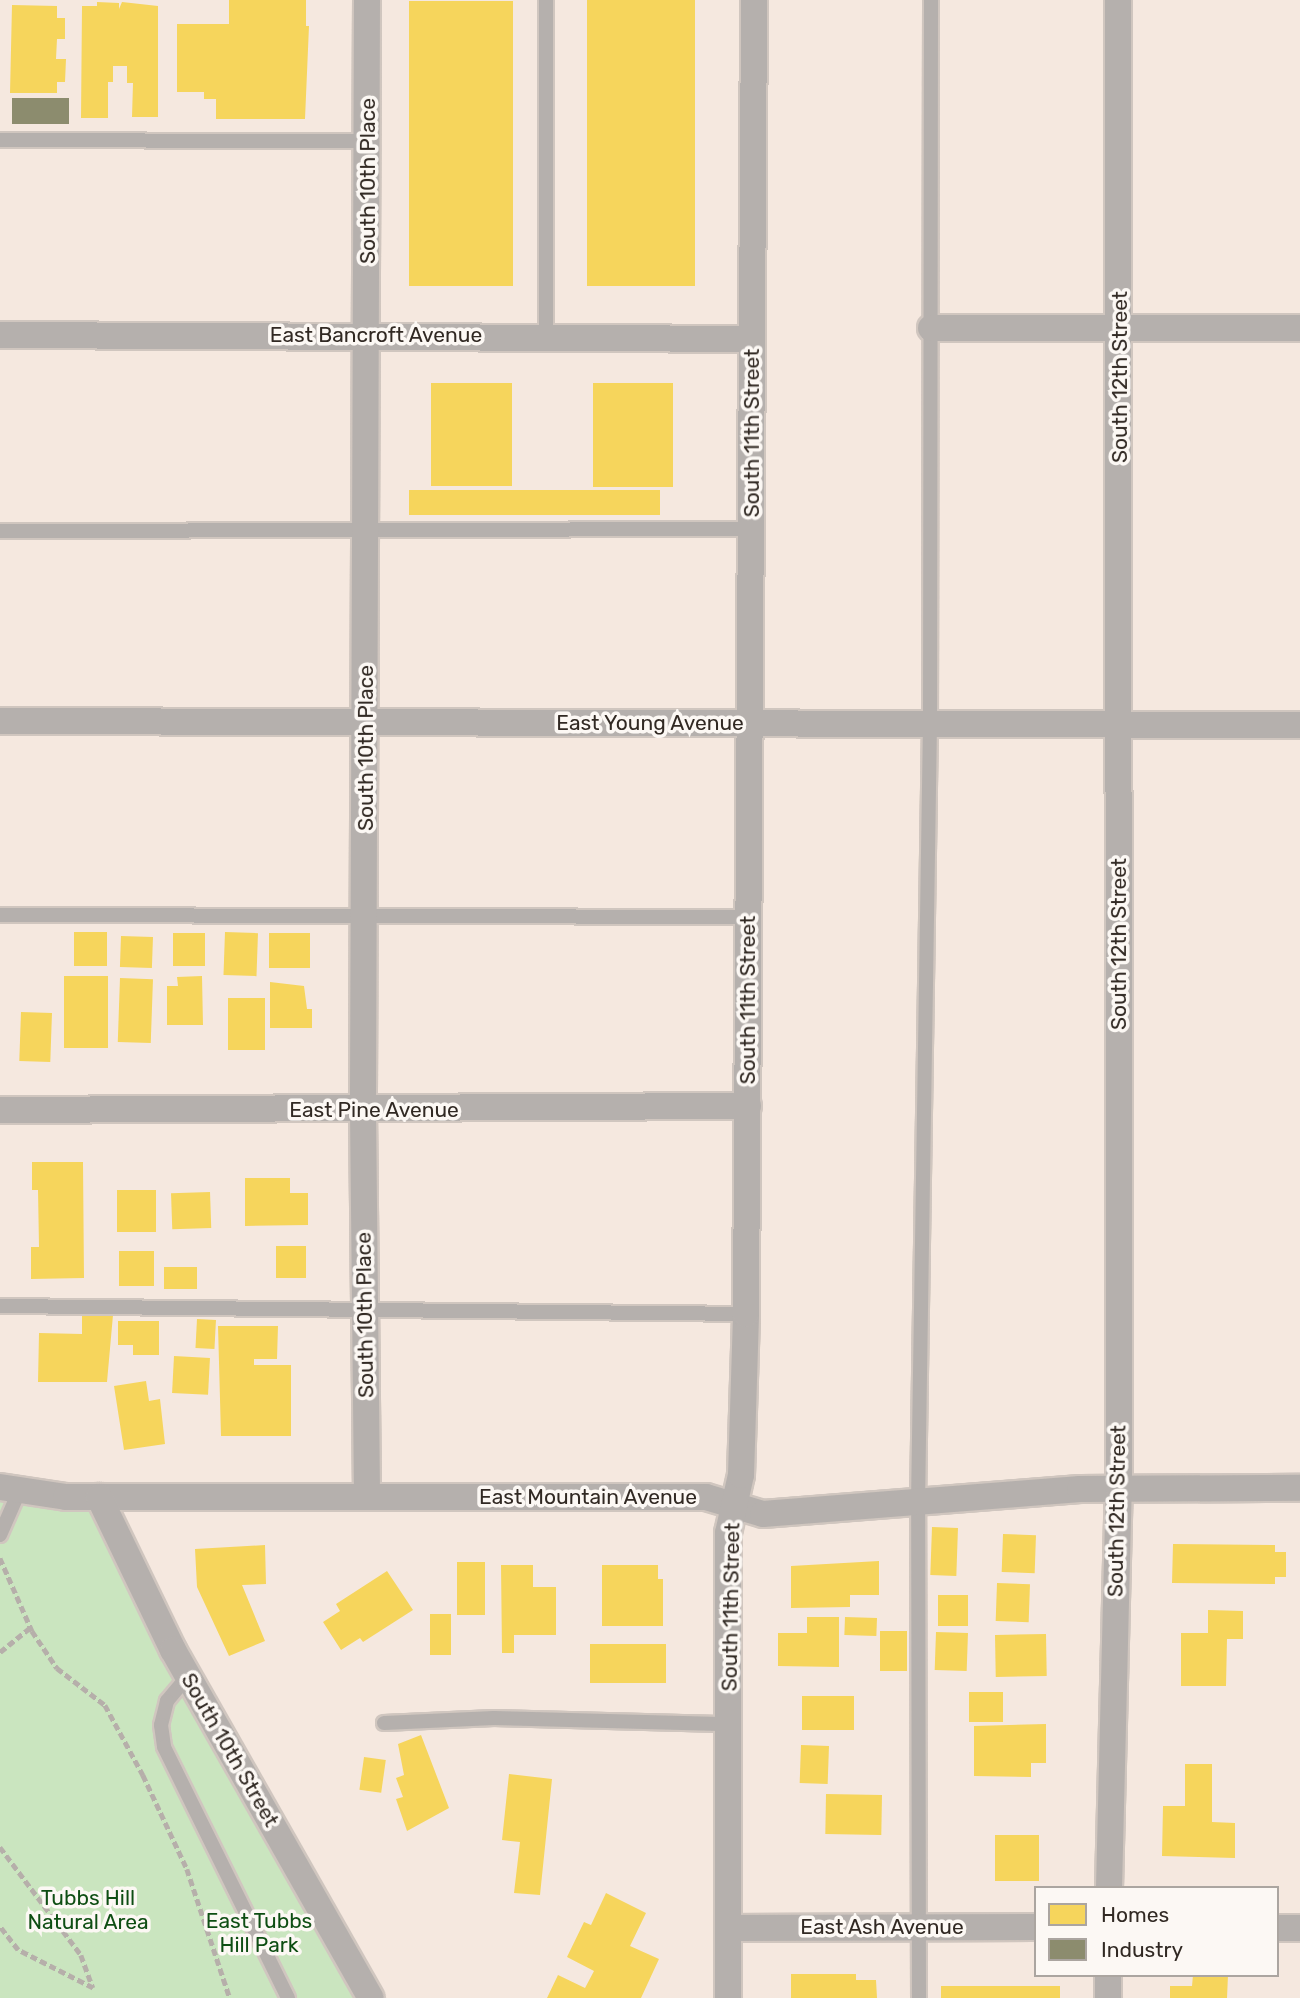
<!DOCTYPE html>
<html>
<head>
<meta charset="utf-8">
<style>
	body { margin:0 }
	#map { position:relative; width:1300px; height:1998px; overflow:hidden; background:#f5e8df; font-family:Rubik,sans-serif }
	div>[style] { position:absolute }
	.green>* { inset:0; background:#cae5bf }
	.homes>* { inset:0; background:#f6d55c; transform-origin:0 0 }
	.industry>* { inset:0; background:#8c8c6e; transform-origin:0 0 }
	.path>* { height:4.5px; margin-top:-2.25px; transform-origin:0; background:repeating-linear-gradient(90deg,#b6afaa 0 7px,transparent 0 10.5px) }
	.roads { filter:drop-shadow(2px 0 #d0c6bf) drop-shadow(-2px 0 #d0c6bf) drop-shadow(0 2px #d0c6bf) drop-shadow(0 -2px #d0c6bf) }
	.service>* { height:14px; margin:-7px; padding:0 7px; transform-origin:7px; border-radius:7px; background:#b5b0ad }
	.minor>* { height:26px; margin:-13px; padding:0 13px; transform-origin:13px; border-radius:13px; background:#b5b0ad }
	span { translate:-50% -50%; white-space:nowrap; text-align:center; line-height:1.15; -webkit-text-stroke:7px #fcf8f4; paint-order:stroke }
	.street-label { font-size:21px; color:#312923 }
	.park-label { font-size:21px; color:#0e4e13 }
	.legend { position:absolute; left:1034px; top:1886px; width:245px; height:91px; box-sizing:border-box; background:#fcf8f4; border:2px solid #aba5a0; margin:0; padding:9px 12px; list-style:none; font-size:21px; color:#312923 }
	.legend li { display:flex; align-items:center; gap:14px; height:35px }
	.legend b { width:35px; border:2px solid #aba5a0 }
</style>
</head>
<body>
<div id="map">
	<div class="green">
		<i style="clip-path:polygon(0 1493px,99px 1497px,371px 1998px,0 1998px)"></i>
	</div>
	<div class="homes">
		<i style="clip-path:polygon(229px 0,306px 0,306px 26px,309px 26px,305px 119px,216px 119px,216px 99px,204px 99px,204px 92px,177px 92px,177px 24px,229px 24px)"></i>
		<i style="left:587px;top:0;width:108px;height:286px"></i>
		<i style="left:409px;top:1px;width:104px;height:285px"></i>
		<i style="clip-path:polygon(97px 2px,119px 3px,119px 9px,122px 2px,158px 6px,158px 117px,132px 117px,133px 83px,127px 83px,127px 66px,113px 66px,113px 82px,108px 82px,108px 118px,81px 118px,82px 6px,97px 6px)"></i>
		<i style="clip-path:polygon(12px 5px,57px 6px,57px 18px,65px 18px,65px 39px,57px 39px,56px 59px,66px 59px,65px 82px,57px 82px,57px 93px,10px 93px)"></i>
		<i style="left:431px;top:383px;width:81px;height:103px"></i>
		<i style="left:593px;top:383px;width:80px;height:104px"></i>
		<i style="left:409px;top:490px;width:251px;height:25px"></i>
		<i style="left:74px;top:932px;width:33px;height:34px"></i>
		<i style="left:225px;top:932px;width:33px;height:43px;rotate:2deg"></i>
		<i style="left:173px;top:933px;width:32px;height:33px"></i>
		<i style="left:269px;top:933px;width:41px;height:35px"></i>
		<i style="left:121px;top:936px;width:32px;height:31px;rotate:2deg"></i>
		<i style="left:64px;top:976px;width:44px;height:72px"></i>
		<i style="clip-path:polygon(202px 976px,203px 1025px,167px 1025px,167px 986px,178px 986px,177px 977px)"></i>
		<i style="left:120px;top:978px;width:33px;height:64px;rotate:2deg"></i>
		<i style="clip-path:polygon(270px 982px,304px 986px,307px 1009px,312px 1009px,312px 1028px,270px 1028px)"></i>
		<i style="left:228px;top:998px;width:37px;height:52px"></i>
		<i style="left:21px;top:1012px;width:31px;height:49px;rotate:2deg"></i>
		<i style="clip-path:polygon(32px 1162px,83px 1162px,84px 1278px,31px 1279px,31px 1247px,39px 1247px,38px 1190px,32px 1190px)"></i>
		<i style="clip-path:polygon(245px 1178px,290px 1178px,290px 1193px,308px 1193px,308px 1225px,245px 1226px)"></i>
		<i style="left:156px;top:1190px;width:42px;height:39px;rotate:90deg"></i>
		<i style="left:210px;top:1192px;width:36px;height:39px;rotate:88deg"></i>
		<i style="left:276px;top:1246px;width:30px;height:32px"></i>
		<i style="left:119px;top:1251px;width:35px;height:35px"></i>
		<i style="left:164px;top:1267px;width:33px;height:22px"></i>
		<i style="clip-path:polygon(82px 1315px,113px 1315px,107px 1382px,38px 1382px,39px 1333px,82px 1334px)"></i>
		<i style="left:197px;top:1319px;width:19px;height:29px;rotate:3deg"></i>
		<i style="clip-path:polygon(118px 1321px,159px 1321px,159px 1355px,133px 1355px,133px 1345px,118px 1345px)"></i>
		<i style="clip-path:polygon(218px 1326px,278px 1326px,277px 1359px,254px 1359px,254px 1365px,291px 1365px,291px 1436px,221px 1436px)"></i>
		<i style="left:174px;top:1356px;width:36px;height:37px;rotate:3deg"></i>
		<i style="clip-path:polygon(146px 1381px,149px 1401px,160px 1399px,165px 1444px,124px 1450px,114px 1386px)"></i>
		<i style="left:932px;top:1527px;width:26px;height:48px;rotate:2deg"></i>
		<i style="left:1003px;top:1534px;width:33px;height:38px;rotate:2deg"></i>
		<i style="clip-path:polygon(1173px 1544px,1275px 1545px,1275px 1552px,1286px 1552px,1286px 1577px,1275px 1577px,1275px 1584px,1172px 1583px)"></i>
		<i style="clip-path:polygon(265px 1545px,266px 1584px,242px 1585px,265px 1641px,229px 1656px,197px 1587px,195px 1549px)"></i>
		<i style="clip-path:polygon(879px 1561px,879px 1595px,850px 1595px,850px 1607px,791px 1608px,791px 1566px)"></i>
		<i style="left:457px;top:1562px;width:28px;height:53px"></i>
		<i style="clip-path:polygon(501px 1565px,533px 1565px,533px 1587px,556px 1587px,556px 1635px,514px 1635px,514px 1653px,502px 1653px)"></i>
		<i style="clip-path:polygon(602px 1565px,658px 1565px,658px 1579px,663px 1579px,663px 1626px,602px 1626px)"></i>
		<i style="clip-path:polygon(387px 1571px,413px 1610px,363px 1642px,360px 1638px,341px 1650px,323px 1622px,340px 1611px,336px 1604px)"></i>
		<i style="left:997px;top:1583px;width:33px;height:38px;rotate:2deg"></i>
		<i style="left:938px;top:1595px;width:30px;height:31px"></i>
		<i style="clip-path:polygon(1208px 1610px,1243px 1611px,1243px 1639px,1227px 1639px,1226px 1686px,1181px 1686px,1181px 1633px,1208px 1633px)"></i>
		<i style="left:430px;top:1614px;width:21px;height:41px"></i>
		<i style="clip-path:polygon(807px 1617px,839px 1617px,839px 1667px,778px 1666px,778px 1633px,807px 1633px)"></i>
		<i style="left:845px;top:1617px;width:32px;height:18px;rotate:2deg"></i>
		<i style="left:880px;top:1631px;width:27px;height:40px"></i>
		<i style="left:936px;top:1632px;width:32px;height:38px;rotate:2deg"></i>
		<i style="left:1046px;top:1634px;width:42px;height:51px;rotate:89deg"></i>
		<i style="left:590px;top:1644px;width:76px;height:39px"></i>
		<i style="left:969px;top:1692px;width:34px;height:30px"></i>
		<i style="left:802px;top:1696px;width:52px;height:34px"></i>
		<i style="clip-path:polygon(1046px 1724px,1046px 1763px,1031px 1763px,1031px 1777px,974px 1776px,974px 1726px)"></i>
		<i style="clip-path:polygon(421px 1735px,449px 1808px,407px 1831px,396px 1799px,403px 1797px,396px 1778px,404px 1775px,398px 1744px)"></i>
		<i style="left:801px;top:1745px;width:28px;height:38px;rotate:2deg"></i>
		<i style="left:364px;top:1757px;width:22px;height:33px;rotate:8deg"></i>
		<i style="clip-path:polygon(1185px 1764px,1212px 1764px,1212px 1822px,1235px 1823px,1235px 1858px,1162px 1856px,1163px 1806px,1185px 1806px)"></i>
		<i style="clip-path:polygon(509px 1774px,552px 1779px,540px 1895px,514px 1893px,520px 1842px,502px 1840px)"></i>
		<i style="left:826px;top:1794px;width:56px;height:40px;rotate:1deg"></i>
		<i style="left:995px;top:1835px;width:44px;height:46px"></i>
		<i style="clip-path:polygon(606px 1893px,646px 1913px,630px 1946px,659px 1959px,641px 1998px,547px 1998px,558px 1975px,585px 1988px,594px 1971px,567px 1957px,584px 1922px,591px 1925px)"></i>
		<i style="clip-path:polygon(791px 1974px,856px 1974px,856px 1980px,876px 1980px,877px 1998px,791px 1998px)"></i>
		<i style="clip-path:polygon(1193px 1975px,1228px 1975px,1227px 1998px,1170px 1998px,1170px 1986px,1192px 1986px)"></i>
		<i style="left:941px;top:1986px;width:119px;height:12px"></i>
	</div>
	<div class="industry">
		<i style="left:12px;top:98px;width:57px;height:26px"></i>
	</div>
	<div class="path">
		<i style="left:0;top:1558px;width:80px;rotate:66.3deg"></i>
		<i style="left:32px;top:1631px;width:45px;rotate:56deg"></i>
		<i style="left:57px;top:1668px;width:61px;rotate:37.6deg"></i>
		<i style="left:105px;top:1705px;width:80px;rotate:61.5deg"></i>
		<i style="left:143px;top:1775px;width:104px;rotate:64.9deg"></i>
		<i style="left:187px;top:1869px;width:136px;rotate:71.6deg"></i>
		<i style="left:0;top:1652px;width:40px;rotate:-39deg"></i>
		<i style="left:0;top:1847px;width:135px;rotate:53.1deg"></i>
		<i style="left:81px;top:1955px;width:35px;rotate:70deg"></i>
		<i style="left:93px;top:1988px;width:84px;rotate:-153.1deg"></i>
		<i style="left:18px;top:1950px;width:29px;rotate:-128deg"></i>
	</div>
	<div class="roads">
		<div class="service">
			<i style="left:546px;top:0;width:336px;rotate:90deg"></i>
			<i style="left:0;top:140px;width:369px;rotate:0.2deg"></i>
			<i style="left:0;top:531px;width:751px;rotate:-0.15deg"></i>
			<i style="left:0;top:915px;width:748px;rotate:0.15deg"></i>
			<i style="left:0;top:1306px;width:746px;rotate:0.61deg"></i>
			<i style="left:0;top:1535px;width:45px;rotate:-66.3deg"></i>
			<i style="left:188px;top:1676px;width:33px;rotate:130deg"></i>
			<i style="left:167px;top:1701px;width:25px;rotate:104deg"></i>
			<i style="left:161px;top:1725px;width:22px;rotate:82deg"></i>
			<i style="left:164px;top:1747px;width:280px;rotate:63.7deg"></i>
			<i style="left:384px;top:1723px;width:110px;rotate:-2.6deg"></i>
			<i style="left:494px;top:1718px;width:236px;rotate:1.5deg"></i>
			<i style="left:919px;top:1998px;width:494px;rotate:-90.1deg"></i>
			<i style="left:918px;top:1504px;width:780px;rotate:-89.12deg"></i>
			<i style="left:930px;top:724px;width:724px;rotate:-89.92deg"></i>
		</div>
		<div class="minor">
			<i style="left:367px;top:0;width:1111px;rotate:90.21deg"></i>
			<i style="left:363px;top:1111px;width:386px;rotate:89.4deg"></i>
			<i style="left:931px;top:328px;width:369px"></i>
			<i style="left:0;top:335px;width:752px;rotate:0.3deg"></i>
			<i style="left:0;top:721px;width:1300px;rotate:0.18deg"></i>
			<i style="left:0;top:1110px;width:748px;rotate:-0.31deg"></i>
			<i style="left:0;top:1487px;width:67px;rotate:8.6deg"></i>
			<i style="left:66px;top:1497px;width:640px"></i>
			<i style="left:706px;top:1497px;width:59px;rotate:16.6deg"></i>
			<i style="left:763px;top:1514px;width:318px;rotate:-4.5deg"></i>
			<i style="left:1080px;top:1489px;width:220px;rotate:-0.3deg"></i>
			<i style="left:99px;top:1497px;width:170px;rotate:64.2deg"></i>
			<i style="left:173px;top:1650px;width:400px;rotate:60.4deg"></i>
			<i style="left:1109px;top:1888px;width:400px;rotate:-88.6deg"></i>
			<i style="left:1119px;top:1488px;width:1488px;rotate:-90.04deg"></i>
			<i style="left:728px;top:1928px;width:308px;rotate:-0.2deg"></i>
			<i style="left:1277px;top:1928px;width:23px"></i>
			<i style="left:728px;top:1998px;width:465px;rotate:-90deg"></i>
			<i style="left:728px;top:1533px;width:59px;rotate:-77.4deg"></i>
			<i style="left:741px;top:1475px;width:161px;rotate:-88.2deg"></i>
			<i style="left:746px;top:1314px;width:1314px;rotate:-89.65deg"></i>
			<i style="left:1108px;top:1998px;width:23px;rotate:-90deg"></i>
		</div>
	</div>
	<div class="street-label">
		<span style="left:368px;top:181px;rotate:-90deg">South 10th Place</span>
		<span style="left:376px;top:335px">East Bancroft Avenue</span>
		<span style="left:1120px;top:377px;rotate:-90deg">South 12th Street</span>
		<span style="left:752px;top:433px;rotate:-90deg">South 11th Street</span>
		<span style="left:650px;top:723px">East Young Avenue</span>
		<span style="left:366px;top:748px;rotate:-90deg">South 10th Place</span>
		<span style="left:1119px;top:944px;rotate:-90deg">South 12th Street</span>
		<span style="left:748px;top:1000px;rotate:-90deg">South 11th Street</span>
		<span style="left:374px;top:1110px">East Pine Avenue</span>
		<span style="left:365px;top:1315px;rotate:-91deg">South 10th Place</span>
		<span style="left:588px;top:1497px">East Mountain Avenue</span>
		<span style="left:1117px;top:1511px;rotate:-89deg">South 12th Street</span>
		<span style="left:731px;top:1607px;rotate:-89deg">South 11th Street</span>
		<span style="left:230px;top:1750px;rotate:60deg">South 10th Street</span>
		<span style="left:882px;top:1927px">East Ash Avenue</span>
	</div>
	<div class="park-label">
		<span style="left:88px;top:1910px">Tubbs Hill<br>Natural Area</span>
		<span style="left:259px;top:1933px">East Tubbs<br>Hill Park</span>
	</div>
	<ul class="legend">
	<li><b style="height:19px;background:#f6d55c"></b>Homes</li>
	<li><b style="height:19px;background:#8c8c6e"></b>Industry</li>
	</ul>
</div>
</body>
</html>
